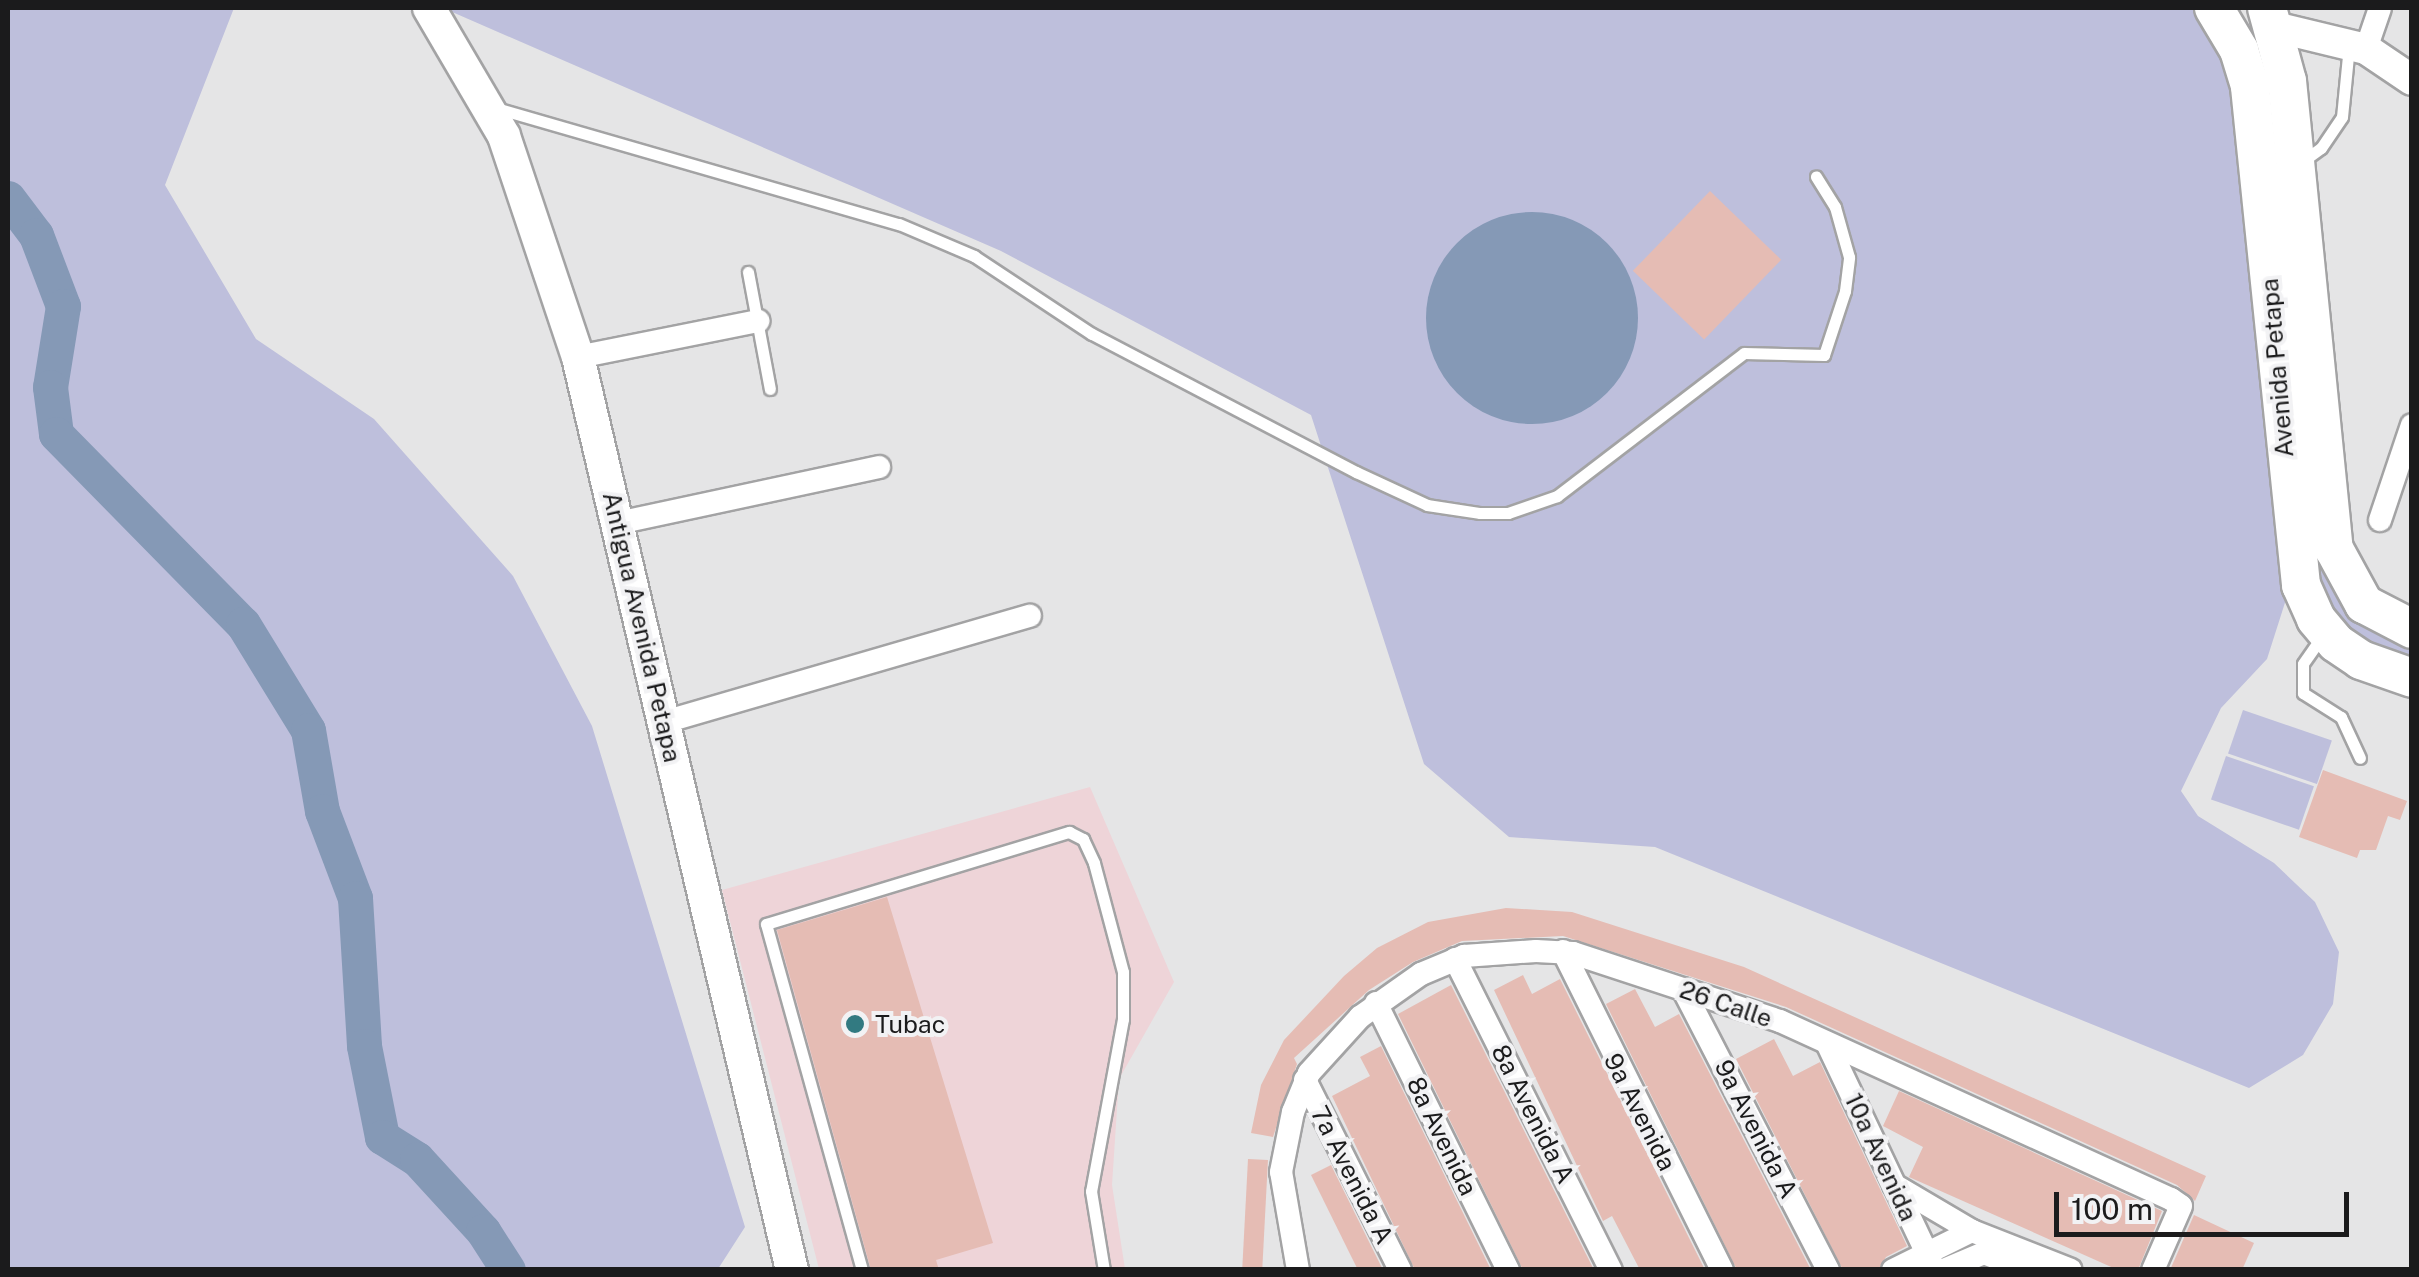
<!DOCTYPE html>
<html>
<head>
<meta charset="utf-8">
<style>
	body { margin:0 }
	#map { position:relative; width:2419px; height:1277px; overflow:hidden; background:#e5e5e6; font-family:"Public Sans",sans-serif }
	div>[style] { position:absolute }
	.industrial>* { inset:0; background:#eed4d8 }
	.green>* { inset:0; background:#bebfdc; transform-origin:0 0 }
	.water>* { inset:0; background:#8599b6 }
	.round { border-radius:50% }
	.river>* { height:35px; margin:-17.5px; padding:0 17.5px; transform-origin:17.5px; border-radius:17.5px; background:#8599b6 }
	.building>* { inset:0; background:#e5bcb4; transform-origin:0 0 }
	.roads { filter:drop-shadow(2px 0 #a3a3a4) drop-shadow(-2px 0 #a3a3a4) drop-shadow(0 2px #a3a3a4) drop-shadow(0 -2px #a3a3a4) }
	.service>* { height:11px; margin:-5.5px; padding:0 5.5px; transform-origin:5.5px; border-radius:5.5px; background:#fff }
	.minor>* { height:22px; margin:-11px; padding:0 11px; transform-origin:11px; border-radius:11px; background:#fff }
	.tertiary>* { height:30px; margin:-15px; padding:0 15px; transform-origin:15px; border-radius:15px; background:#fff }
	.secondary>* { height:32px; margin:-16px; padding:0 16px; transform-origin:16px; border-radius:16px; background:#fff }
	.primary>* { height:38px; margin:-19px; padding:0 19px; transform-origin:19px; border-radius:19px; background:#fff }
	.dots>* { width:28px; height:28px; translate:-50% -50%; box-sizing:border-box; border:5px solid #f2f2f4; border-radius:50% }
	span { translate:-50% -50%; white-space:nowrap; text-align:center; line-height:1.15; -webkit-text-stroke:8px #f2f2f4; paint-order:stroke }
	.street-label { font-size:25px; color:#1b1b1c }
	.poi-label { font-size:25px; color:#1b1b1c }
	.left { translate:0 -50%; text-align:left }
	.frame { position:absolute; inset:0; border:10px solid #1b1b1c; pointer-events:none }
	.scale { position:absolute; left:2054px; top:1192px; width:295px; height:45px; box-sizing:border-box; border:5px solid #1b1b1c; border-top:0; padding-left:12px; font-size:30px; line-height:35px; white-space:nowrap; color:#1b1b1c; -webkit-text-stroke:8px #f2f2f4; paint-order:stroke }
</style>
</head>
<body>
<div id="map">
	<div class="industrial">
		<i style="clip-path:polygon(1090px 787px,1174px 982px,1119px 1079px,1112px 1185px,1125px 1269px,819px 1269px,722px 890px)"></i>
	</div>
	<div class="green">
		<i style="clip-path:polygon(8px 8px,234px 8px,165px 185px,256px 339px,374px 419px,513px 576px,592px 726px,745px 1227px,718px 1269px,8px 1269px)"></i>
		<i style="clip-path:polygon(443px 8px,2195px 8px,2212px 29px,2235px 80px,2289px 590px,2267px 659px,2221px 708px,2181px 791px,2198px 816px,2274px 863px,2315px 902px,2339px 952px,2333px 1004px,2303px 1055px,2249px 1088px,1655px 847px,1509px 837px,1424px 764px,1311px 415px,1001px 251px)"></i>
		<i style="clip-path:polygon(2316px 444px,2323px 531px,2411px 636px,2411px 661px,2358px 647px,2311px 594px)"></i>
		<i style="left:2243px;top:710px;width:94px;height:46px;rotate:19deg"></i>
		<i style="left:2226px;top:756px;width:93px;height:46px;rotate:19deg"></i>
	</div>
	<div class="water">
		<i class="round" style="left:1426px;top:212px;width:212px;height:212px"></i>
	</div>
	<div class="river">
		<i style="left:8px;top:198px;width:46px;rotate:52.9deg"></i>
		<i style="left:36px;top:235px;width:76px;rotate:69.2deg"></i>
		<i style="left:63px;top:306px;width:82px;rotate:99.1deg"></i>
		<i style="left:50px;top:387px;width:47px;rotate:82.7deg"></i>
		<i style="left:56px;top:434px;width:267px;rotate:45.5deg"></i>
		<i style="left:243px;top:624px;width:124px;rotate:58.5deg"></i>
		<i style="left:308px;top:730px;width:82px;rotate:80.2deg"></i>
		<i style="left:322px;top:811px;width:93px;rotate:69.2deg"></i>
		<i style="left:355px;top:898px;width:148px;rotate:86.5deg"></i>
		<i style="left:364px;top:1046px;width:93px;rotate:78.8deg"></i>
		<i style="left:382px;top:1137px;width:41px;rotate:32.2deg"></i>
		<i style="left:417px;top:1159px;width:98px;rotate:47.5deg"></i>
		<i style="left:483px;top:1231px;width:46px;rotate:57.3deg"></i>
	</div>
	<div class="building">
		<i style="left:1710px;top:191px;width:99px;height:111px;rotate:44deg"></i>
		<i style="clip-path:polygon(2323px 770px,2407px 801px,2400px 820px,2388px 816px,2376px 850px,2360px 850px,2357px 858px,2299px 837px)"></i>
		<i style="clip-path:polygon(887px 897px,993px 1243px,936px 1260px,939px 1270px,871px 1270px,777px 930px)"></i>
		<i style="clip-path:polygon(1506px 908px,1572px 912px,1744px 967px,2206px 1176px,2195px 1201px,2177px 1185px,1786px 1007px,1563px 936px,1462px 941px,1413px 962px,1369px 990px,1294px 1058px,1297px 1064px,1273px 1137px,1251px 1133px,1261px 1085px,1284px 1040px,1344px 976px,1377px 948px,1428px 922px)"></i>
		<i style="clip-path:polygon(1523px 975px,1532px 994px,1560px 979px,1705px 1270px,1640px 1270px,1612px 1216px,1603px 1221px,1494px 990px)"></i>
		<i style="clip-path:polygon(1451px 985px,1594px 1270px,1523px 1270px,1398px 1014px)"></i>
		<i style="clip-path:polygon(1635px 989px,1655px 1027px,1679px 1014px,1811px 1270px,1737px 1270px,1606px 1004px)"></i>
		<i style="clip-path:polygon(1774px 1039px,1793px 1076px,1820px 1062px,1907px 1246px,1886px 1257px,1878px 1270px,1843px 1270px,1736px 1059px)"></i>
		<i style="clip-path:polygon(1381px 1046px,1491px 1270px,1415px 1270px,1332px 1096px,1370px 1076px,1360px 1057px)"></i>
		<i style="clip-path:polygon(1899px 1091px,2162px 1211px,2138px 1270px,2118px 1270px,1909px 1177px,1923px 1147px,1883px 1126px)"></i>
		<i style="left:1248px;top:1159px;width:20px;height:112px;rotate:3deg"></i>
		<i style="clip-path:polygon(1331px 1165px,1383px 1270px,1358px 1270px,1349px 1252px,1311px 1175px)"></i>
		<i style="clip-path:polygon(2194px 1215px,2254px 1243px,2242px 1270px,2170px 1270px)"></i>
	</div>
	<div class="roads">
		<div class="service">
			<i style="left:496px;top:108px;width:419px;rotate:16.1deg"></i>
			<i style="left:899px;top:224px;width:82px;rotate:23.1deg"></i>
			<i style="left:974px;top:256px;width:141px;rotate:33.5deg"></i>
			<i style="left:1092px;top:334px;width:298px;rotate:27.6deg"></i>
			<i style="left:1356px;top:472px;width:78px;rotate:24.9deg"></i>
			<i style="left:1427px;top:505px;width:54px;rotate:8.6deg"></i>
			<i style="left:1480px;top:513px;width:28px"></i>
			<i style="left:1508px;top:513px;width:52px;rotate:-19.1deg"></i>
			<i style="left:1557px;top:496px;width:235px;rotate:-37.4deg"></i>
			<i style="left:1744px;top:353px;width:80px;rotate:1.4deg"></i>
			<i style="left:1824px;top:355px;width:67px;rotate:-71.8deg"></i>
			<i style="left:1845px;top:291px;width:34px;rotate:-83deg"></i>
			<i style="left:1849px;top:257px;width:52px;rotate:-105.6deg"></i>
			<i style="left:1835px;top:207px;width:36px;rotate:-122deg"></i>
			<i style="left:2303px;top:161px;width:22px;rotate:-36deg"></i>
			<i style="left:2321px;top:148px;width:37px;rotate:-56deg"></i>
			<i style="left:2342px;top:117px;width:71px;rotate:-84.4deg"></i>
			<i style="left:748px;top:272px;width:119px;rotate:79.4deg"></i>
			<i style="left:2323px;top:635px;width:35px;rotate:125deg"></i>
			<i style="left:2303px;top:664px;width:29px;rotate:90deg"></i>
			<i style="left:2303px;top:693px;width:45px;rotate:32.3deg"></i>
			<i style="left:2341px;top:717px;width:45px;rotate:65.1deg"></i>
			<i style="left:862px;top:1270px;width:359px;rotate:-105.5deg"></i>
			<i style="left:766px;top:924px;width:317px;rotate:-16.9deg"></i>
			<i style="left:1069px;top:832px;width:16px;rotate:27deg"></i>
			<i style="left:1083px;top:839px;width:26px;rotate:65deg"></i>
			<i style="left:1094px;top:863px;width:113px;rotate:75.1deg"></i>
			<i style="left:1123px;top:972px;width:47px;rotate:90deg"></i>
			<i style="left:1123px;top:1019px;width:175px;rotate:100.5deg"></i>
			<i style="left:1091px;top:1191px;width:80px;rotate:80.7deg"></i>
		</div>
		<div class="minor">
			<i style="left:2366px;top:49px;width:43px;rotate:-71.1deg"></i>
			<i style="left:578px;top:357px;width:184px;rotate:-11.3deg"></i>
			<i style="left:2380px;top:520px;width:100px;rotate:-71.4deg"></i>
			<i style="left:618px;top:523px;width:267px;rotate:-12.1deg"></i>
			<i style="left:664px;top:722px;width:381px;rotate:-16.2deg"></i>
			<i style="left:1563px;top:951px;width:356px;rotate:63.5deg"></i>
			<i style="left:1455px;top:959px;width:348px;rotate:63.4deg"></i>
			<i style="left:1683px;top:989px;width:316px;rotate:62.7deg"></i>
			<i style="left:1376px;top:1003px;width:298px;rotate:63.7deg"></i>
			<i style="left:1827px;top:1043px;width:251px;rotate:64.6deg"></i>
			<i style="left:1305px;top:1080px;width:212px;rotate:63.4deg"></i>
			<i style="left:1894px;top:1185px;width:91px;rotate:30.5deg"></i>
			<i style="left:1972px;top:1231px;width:106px;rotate:21.5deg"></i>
			<i style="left:1298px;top:1270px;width:99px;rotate:-99.8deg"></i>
			<i style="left:1281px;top:1172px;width:61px;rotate:-78.7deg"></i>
			<i style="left:1293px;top:1112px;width:42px;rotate:-67.7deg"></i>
			<i style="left:1309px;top:1073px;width:76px;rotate:-47.7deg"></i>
			<i style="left:1360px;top:1017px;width:75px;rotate:-35.2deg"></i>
			<i style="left:1421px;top:974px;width:47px;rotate:-22.7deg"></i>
			<i style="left:1464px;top:956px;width:72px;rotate:-4deg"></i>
			<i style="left:1536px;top:951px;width:37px;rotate:3deg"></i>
			<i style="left:1573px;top:953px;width:218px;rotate:18.2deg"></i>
			<i style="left:1780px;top:1021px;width:430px;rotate:24.5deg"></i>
			<i style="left:2171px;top:1199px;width:12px;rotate:35deg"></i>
			<i style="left:2181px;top:1206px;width:70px;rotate:113.6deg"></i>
			<i style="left:1893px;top:1270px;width:88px;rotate:-26.3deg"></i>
			<i style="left:1944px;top:1270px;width:43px;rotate:-23deg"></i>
			<i style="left:1984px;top:1253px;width:46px;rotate:21.6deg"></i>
		</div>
		<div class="tertiary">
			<i style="left:2275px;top:27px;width:94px;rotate:13.6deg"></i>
			<i style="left:2366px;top:49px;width:55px;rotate:34deg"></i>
		</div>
		<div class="secondary">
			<i style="left:429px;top:8px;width:148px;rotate:59.6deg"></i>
			<i style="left:504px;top:136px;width:233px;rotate:71.5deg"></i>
			<i style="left:578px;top:357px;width:938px;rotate:76.81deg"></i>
		</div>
		<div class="primary">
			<i style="left:2214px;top:8px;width:49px;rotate:59.2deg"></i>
			<i style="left:2239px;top:50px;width:39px;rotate:73deg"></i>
			<i style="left:2250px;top:87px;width:501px;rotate:84.15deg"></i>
			<i style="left:2301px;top:585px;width:37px;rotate:66deg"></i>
			<i style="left:2316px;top:619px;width:31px;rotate:50deg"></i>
			<i style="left:2336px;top:643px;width:30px;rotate:34deg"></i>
			<i style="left:2361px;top:660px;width:54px;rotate:19.4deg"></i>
			<i style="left:2267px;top:8px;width:76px;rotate:74.7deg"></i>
			<i style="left:2287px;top:81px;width:470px;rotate:84.3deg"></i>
			<i style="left:2334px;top:549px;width:63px;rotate:61.4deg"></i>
			<i style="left:2364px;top:604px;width:54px;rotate:27.5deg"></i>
		</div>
	</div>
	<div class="dots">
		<i style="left:855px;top:1024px;background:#327a81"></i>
	</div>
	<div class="street-label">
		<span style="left:2277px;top:368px;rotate:-95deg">Avenida Petapa</span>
		<span style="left:642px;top:627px;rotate:77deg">Antigua Avenida Petapa</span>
		<span style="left:1726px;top:1004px;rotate:19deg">26 Calle</span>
		<span style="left:1640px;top:1112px;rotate:63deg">9a Avenida</span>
		<span style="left:1533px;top:1114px;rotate:63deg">8a Avenida A</span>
		<span style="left:1756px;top:1129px;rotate:63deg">9a Avenida A</span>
		<span style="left:1442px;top:1136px;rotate:64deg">8a Avenida</span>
		<span style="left:1881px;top:1157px;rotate:65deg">10a Avenida</span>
		<span style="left:1352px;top:1175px;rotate:63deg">7a Avenida A</span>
	</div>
	<div class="poi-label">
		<span class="left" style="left:875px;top:1024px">Tubac</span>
	</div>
	<div class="frame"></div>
	<div class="scale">100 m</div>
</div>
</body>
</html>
